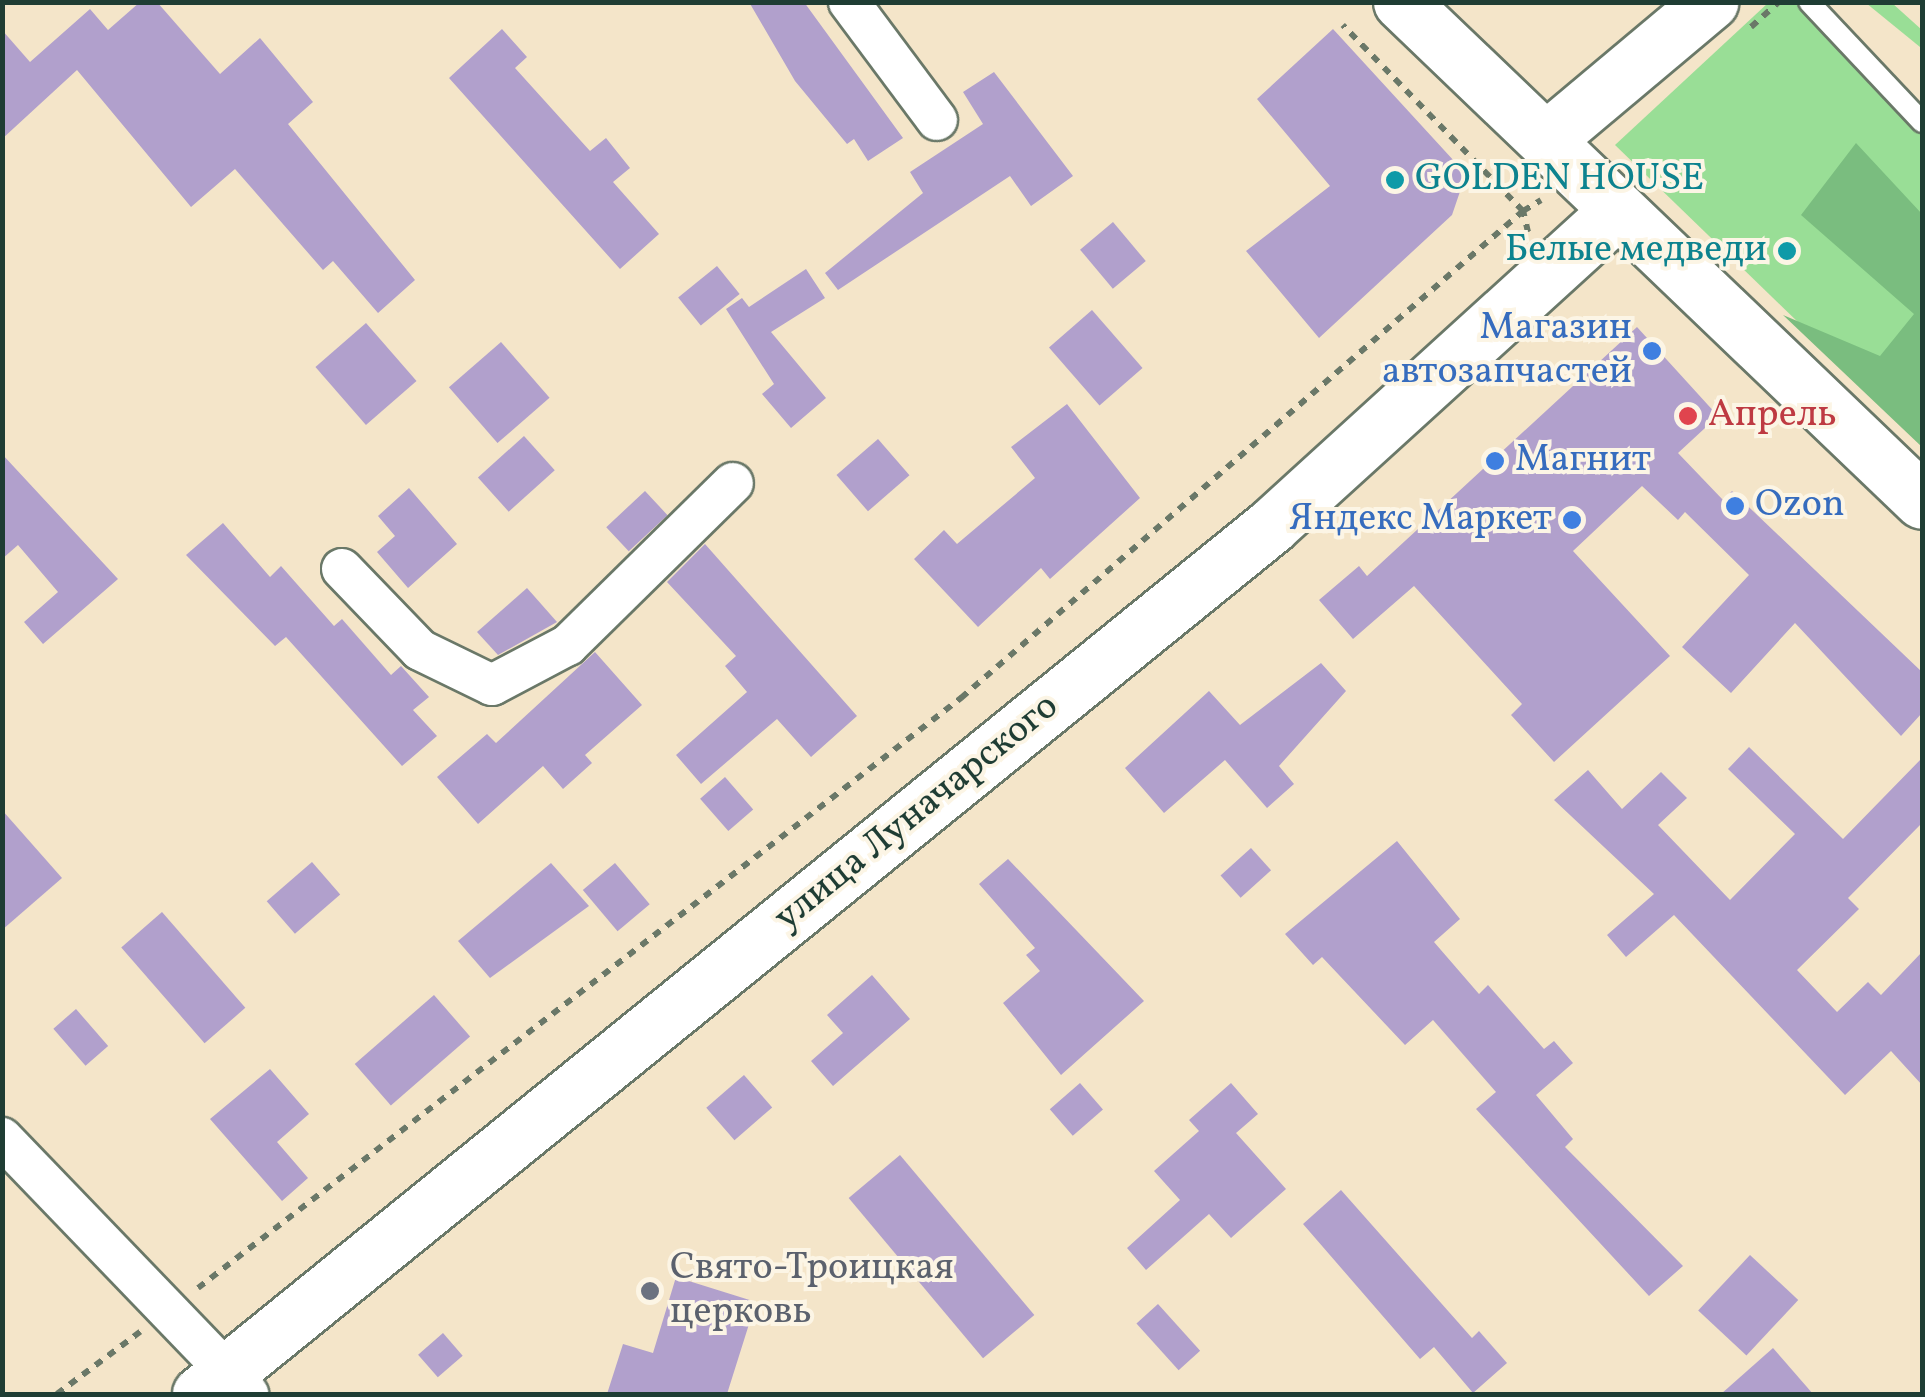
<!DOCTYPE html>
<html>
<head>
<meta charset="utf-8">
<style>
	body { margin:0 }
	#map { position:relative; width:1925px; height:1397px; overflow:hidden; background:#f4e5c9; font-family:Vollkorn,serif }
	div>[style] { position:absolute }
	.green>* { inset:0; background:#99de96 }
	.forest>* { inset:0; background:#7abd7f }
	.building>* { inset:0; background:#b1a0cc; transform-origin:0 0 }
	.path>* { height:6px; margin-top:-3px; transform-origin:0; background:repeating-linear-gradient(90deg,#6a7868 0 8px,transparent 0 16px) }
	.roads { filter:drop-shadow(2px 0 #6a7868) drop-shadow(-2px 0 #6a7868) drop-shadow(0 2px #6a7868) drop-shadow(0 -2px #6a7868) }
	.lane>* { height:20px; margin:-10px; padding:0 10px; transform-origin:10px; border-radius:10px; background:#fff }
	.street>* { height:40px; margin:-20px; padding:0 20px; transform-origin:20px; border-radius:20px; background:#fff }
	.secondary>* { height:55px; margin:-27.5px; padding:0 27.5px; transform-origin:27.5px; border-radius:27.5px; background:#fff }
	.primary>* { height:55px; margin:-27.5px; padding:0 27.5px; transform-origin:27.5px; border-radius:27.5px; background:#fff }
	.dots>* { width:28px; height:28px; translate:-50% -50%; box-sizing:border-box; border:5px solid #fcf5e5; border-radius:50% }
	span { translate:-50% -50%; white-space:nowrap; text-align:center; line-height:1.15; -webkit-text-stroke:8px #fcf5e5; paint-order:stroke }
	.culture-label { font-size:38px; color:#0d838f }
	.left { translate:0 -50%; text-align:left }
	.right { translate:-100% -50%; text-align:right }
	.shop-label { font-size:38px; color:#366cbe }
	.health-label { font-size:38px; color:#be3a42 }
	.street-label { font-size:38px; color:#1f3d34 }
	.worship-label { font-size:38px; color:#5b616d }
	.frame { position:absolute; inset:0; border:5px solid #1f3d34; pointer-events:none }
</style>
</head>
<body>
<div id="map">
	<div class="green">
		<i style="clip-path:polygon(1768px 3px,1800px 3px,1922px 131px,1922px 442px,1615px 145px)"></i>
		<i style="clip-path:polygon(1866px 3px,1892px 3px,1922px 30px,1920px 47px)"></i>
	</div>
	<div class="forest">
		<i style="clip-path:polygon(1856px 143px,1922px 214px,1922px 447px,1783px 315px,1880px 356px,1914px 314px,1801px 215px)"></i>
	</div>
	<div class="building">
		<i style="clip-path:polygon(140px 2px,157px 2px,220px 74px,260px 38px,313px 102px,288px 124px,415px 280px,378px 313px,333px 261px,323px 270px,235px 169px,191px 207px,77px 70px,2px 139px,2px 30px,30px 62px,90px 9px,108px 30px)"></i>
		<i style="clip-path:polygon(749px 2px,804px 2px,903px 138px,868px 161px,854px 139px,847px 144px,795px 81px)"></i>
		<i style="clip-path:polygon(502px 29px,527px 57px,515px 68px,590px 151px,606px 138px,630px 168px,613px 182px,659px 234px,620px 269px,449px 78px)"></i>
		<i style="clip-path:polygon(1333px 29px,1466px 174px,1452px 215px,1319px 338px,1246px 251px,1330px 186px,1257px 99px)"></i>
		<i style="clip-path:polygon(994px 72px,1073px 176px,1031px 206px,1010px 176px,838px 290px,825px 273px,923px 193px,910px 172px,983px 124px,963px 92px)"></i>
		<i style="left:1113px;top:222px;width:51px;height:43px;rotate:50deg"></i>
		<i style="left:717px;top:266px;width:36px;height:50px;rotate:51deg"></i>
		<i style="clip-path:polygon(806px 269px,825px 298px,771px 332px,826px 398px,791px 428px,762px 394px,774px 384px,726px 309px,742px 298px,749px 307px)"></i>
		<i style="left:1092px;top:310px;width:77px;height:57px;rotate:49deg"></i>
		<i style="left:366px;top:323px;width:77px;height:67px;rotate:49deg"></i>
		<i style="clip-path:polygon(1637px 327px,1718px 416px,1678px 453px,1723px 500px,1732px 491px,1922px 672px,1922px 713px,1901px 736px,1795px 623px,1731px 693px,1682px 647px,1749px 575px,1685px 512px,1678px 520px,1642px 486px,1573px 551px,1670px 656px,1554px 762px,1511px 715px,1522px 704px,1414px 586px,1353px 639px,1319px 600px,1359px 566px,1367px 576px)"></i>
		<i style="left:501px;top:342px;width:74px;height:69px;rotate:49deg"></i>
		<i style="clip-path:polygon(1067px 404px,1140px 498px,1050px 579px,1041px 568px,978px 627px,914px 559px,944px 530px,957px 544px,1035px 478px,1011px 447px)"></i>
		<i style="left:524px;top:436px;width:46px;height:62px;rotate:48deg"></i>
		<i style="left:878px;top:439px;width:48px;height:55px;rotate:49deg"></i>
		<i style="clip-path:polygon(2px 454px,118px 579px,43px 644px,24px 622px,58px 592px,18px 545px,2px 559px)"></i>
		<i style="clip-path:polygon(409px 488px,457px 544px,408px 588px,377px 552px,395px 536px,378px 516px)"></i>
		<i style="left:645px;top:491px;width:33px;height:53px;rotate:47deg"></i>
		<i style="clip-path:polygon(223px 523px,270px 577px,281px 566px,334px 626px,342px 619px,391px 675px,401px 666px,429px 697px,413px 710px,437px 736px,402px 766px,286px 637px,275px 646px,186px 555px)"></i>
		<i style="clip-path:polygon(705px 544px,857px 716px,811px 757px,777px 719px,701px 784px,676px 755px,747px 692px,725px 666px,736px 656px,667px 582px)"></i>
		<i style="clip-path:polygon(527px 588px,557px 622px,498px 655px,477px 632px)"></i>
		<i style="clip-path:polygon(595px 652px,642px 705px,585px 755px,592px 763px,563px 789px,543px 766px,478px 824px,437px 777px,487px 734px,496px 743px)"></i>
		<i style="clip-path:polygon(1321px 663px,1346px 691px,1279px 766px,1294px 784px,1267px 808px,1225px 760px,1164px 813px,1125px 768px,1209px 691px,1240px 725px)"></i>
		<i style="clip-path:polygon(1749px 747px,1843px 839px,1922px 758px,1922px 823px,1848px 898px,1859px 909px,1797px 970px,1837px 1012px,1868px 982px,1881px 995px,1922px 952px,1922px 1085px,1891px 1051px,1845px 1095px,1674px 915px,1626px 957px,1607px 935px,1654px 894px,1554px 800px,1588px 770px,1622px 809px,1661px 772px,1687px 798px,1658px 825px,1730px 900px,1795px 834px,1728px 769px)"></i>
		<i style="left:725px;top:777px;width:43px;height:33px;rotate:49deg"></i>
		<i style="clip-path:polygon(2px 810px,62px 878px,2px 930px)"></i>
		<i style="clip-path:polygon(1397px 841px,1460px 919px,1434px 942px,1479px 994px,1488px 985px,1544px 1049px,1554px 1041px,1573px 1063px,1536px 1095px,1573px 1139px,1565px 1147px,1683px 1266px,1649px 1296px,1476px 1109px,1496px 1092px,1433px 1020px,1405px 1045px,1322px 957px,1313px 965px,1285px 934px)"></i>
		<i style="left:1251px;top:848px;width:30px;height:41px;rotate:48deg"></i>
		<i style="clip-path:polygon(1008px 859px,1144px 1001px,1061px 1075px,1003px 1003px,1040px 971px,1026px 955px,1035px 948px,979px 884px)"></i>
		<i style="left:312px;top:862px;width:43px;height:60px;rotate:49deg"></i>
		<i style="clip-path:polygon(551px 863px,589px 906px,490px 978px,458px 941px)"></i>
		<i style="left:615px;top:863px;width:54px;height:42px;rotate:50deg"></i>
		<i style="left:162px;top:912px;width:127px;height:54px;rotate:49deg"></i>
		<i style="clip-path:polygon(872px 975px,910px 1019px,833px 1086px,811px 1061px,843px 1033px,827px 1015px)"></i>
		<i style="left:434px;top:995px;width:55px;height:105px;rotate:49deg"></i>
		<i style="left:76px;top:1009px;width:49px;height:30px;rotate:49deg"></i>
		<i style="clip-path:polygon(270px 1069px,309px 1114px,277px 1142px,308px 1178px,282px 1201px,210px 1119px)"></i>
		<i style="left:744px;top:1075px;width:43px;height:50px;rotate:49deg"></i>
		<i style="left:1080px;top:1083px;width:35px;height:40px;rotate:49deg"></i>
		<i style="clip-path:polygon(1231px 1083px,1258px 1114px,1236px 1133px,1286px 1189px,1231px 1238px,1209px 1214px,1146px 1270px,1127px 1248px,1180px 1200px,1154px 1171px,1199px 1131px,1189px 1120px)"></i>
		<i style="left:900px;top:1155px;width:209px;height:67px;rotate:50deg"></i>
		<i style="clip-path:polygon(1341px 1190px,1472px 1338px,1479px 1331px,1507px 1363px,1473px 1393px,1434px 1347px,1420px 1359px,1303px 1224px)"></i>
		<i style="left:1750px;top:1255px;width:66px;height:76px;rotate:43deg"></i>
		<i style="clip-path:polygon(676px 1277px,756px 1302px,727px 1394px,607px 1394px,623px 1344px,653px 1353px)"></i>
		<i style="left:1158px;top:1304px;width:63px;height:29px;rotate:48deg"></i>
		<i style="left:443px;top:1333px;width:30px;height:33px;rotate:49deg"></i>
		<i style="clip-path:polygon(1773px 1348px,1813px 1394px,1721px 1394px)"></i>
	</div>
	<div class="path">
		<i style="left:1751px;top:27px;width:38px;rotate:-42deg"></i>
		<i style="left:1528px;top:232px;width:22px;rotate:-103deg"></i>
		<i style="left:1523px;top:211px;width:21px;rotate:-31deg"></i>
		<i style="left:198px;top:1288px;width:965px;rotate:-37.71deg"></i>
		<i style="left:961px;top:698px;width:744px;rotate:-40.91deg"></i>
		<i style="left:1523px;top:211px;width:259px;rotate:-134.1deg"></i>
		<i style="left:57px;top:1394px;width:104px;rotate:-36.8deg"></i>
	</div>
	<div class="roads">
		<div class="lane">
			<i style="left:1809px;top:2px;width:165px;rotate:46.7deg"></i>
		</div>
		<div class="street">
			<i style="left:849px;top:2px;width:147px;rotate:53.3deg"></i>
			<i style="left:342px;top:569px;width:112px;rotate:46.1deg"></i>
			<i style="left:420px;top:650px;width:80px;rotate:25.9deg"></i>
			<i style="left:492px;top:685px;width:86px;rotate:-27.8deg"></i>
			<i style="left:568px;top:645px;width:231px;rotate:-44.5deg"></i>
			<i style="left:2px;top:1138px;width:355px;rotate:46.1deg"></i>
		</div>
		<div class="secondary">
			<i style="left:1548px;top:138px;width:212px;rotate:-40deg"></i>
			<i style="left:200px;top:1394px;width:1379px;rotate:-39.02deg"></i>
			<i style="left:1271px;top:526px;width:468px;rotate:-42.3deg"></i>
		</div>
		<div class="primary">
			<i style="left:1401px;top:2px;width:721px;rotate:43.76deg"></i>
		</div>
	</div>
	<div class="dots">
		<i style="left:1395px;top:180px;background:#0f9aa8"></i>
		<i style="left:1787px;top:251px;background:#0f9aa8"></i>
		<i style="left:1652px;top:351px;background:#3f7fe0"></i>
		<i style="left:1688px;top:416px;background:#e0444e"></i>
		<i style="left:1495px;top:461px;background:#3f7fe0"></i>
		<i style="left:1735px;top:506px;background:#3f7fe0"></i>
		<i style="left:1572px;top:520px;background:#3f7fe0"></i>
		<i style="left:650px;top:1291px;background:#6b7280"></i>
	</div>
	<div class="culture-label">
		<span class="left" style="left:1415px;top:180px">GOLDEN HOUSE</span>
		<span class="right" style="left:1767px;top:251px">Белые медведи</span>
	</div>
	<div class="shop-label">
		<span class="right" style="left:1632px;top:351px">Магазин<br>автозапчастей</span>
		<span class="left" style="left:1515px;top:461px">Магнит</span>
		<span class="left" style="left:1755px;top:506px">Ozon</span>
		<span class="right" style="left:1552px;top:520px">Яндекс Маркет</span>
	</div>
	<div class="health-label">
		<span class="left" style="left:1708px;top:416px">Апрель</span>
	</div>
	<div class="street-label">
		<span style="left:917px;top:813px;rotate:-39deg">улица Луначарского</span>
	</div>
	<div class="worship-label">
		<span class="left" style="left:670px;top:1291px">Свято-Троицкая<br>церковь</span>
	</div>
	<div class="frame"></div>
</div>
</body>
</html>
